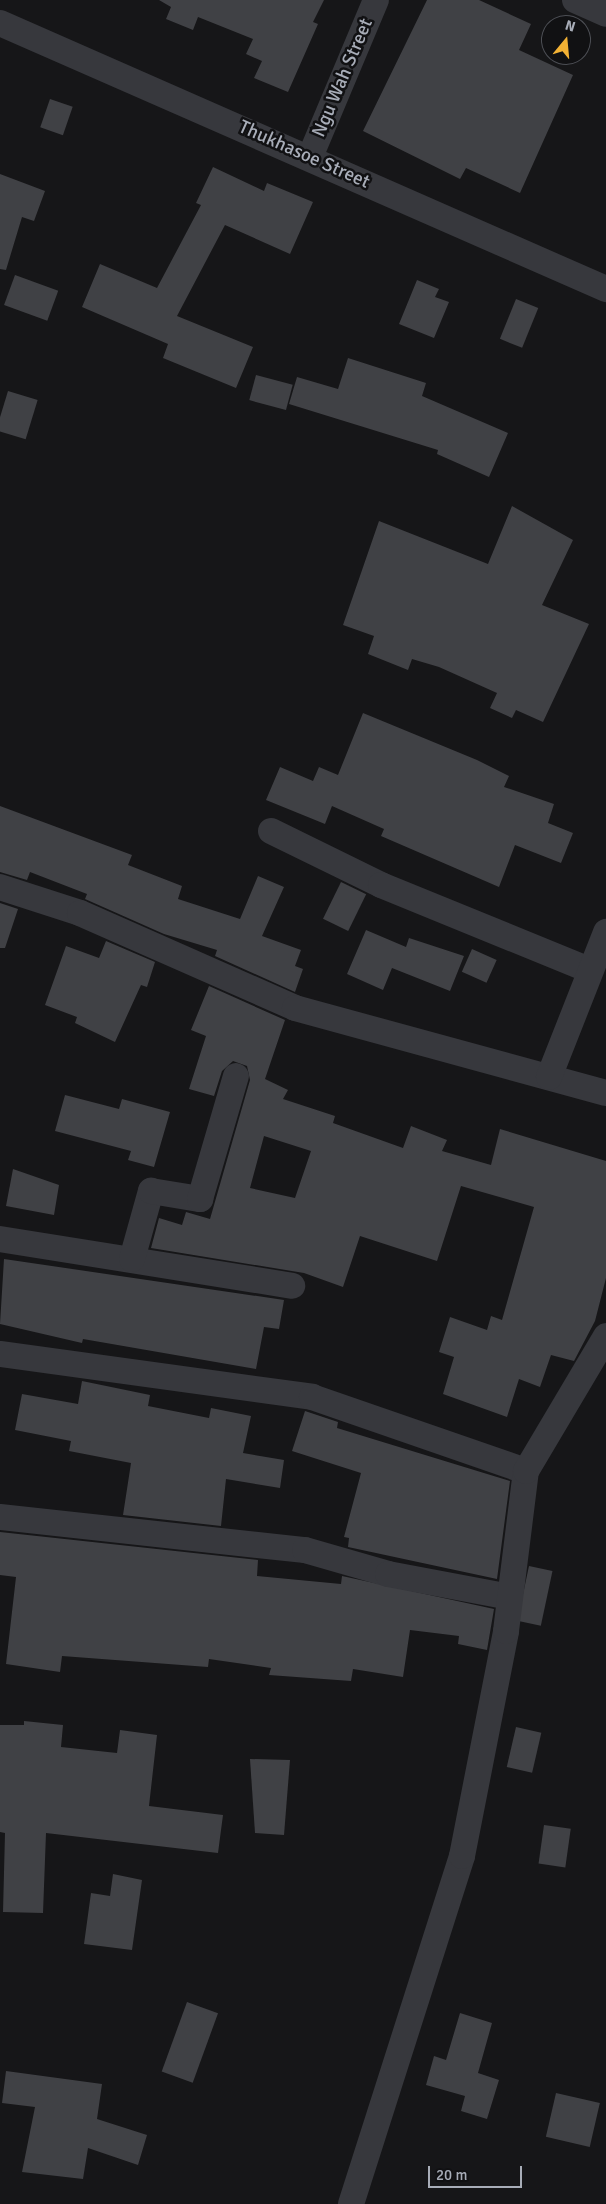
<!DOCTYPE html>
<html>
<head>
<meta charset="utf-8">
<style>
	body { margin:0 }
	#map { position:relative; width:606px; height:2204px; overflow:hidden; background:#161618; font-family:Signika,sans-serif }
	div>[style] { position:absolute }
	.building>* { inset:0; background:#404145; transform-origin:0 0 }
	.minor>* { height:26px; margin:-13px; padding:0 13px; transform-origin:13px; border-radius:13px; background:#37383d }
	span { translate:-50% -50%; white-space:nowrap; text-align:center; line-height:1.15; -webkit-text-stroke:5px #111113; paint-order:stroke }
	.street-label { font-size:19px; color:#a8adb8 }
	.north { position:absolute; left:541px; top:15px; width:50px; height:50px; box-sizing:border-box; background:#111113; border:1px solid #4d4f55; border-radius:50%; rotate:17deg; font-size:14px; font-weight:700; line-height:20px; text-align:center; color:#a8adb8 }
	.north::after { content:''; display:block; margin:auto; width:18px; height:22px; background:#f2b134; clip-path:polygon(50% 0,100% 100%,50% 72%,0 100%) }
	.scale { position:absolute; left:428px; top:2166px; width:94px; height:22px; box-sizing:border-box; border:2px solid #a8adb8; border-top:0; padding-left:6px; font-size:15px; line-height:18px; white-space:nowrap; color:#a8adb8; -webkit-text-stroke:4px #111113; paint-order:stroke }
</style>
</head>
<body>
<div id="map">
	<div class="building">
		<i style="clip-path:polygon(159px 0,324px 0,313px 22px,318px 24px,288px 92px,254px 78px,262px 61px,246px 54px,253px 39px,198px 17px,193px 30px,166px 19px,171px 7px)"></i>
		<i style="clip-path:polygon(427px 0,479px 0,531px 24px,519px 50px,573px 75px,520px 193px,466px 168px,460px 179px,363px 131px)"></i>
		<i style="left:50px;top:99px;width:24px;height:30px;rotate:19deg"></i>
		<i style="clip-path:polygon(213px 167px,264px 191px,267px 183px,313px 202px,290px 254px,225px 225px,177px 316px,253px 347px,236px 388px,163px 358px,168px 344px,82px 307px,100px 264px,157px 288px,201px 205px,196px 203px)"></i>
		<i style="clip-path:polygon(0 174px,45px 191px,34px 221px,22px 217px,6px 270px,0 269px)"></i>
		<i style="left:15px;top:275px;width:46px;height:32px;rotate:20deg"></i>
		<i style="clip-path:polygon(417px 280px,439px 289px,435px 297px,449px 302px,434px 338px,399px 324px)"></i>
		<i style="left:516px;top:299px;width:24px;height:43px;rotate:22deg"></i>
		<i style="clip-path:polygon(348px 358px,426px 383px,422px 396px,508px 433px,489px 477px,437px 454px,438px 450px,289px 404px,297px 377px,338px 389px)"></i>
		<i style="left:256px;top:375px;width:38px;height:26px;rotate:15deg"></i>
		<i style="left:8px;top:391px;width:31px;height:41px;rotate:17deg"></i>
		<i style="clip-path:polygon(512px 506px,573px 540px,542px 605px,589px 624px,543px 722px,516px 710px,512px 718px,490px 708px,497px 693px,439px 667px,412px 659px,408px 670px,368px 654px,374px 636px,343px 625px,379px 521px,488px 564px)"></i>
		<i style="clip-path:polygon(363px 713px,477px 760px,509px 776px,504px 787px,554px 804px,548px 823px,573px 833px,561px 863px,515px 845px,499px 887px,381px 836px,384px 829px,332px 806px,325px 824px,266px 800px,280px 767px,313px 781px,319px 767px,338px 775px)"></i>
		<i style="clip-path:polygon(0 806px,132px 855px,128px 865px,182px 886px,178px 899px,240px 919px,258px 876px,284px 887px,262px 936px,301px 950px,295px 966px,303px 969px,295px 992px,215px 956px,217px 950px,164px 934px,85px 899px,87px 894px,30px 872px,27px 880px,0 872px)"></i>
		<i style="left:341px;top:882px;width:28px;height:41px;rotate:26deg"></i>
		<i style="clip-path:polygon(0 903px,18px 909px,5px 948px,0 948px)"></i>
		<i style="clip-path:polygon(366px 930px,406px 947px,409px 938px,464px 956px,450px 991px,392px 968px,383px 990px,347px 974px)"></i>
		<i style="clip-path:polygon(106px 941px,155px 962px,147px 987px,141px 985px,115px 1042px,75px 1023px,77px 1017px,45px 1005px,66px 946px,99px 958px)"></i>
		<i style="left:472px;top:949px;width:27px;height:25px;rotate:24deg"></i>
		<i style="clip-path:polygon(evenodd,209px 986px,285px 1020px,265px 1079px,288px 1090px,283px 1099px,335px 1116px,333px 1123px,403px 1148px,411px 1126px,447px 1140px,442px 1151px,491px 1165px,500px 1129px,606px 1161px,606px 1278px,595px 1321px,574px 1361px,551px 1355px,540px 1387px,519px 1379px,507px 1417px,443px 1394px,454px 1357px,439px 1352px,450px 1317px,487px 1330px,491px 1316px,502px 1320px,534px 1207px,461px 1186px,437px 1261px,360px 1236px,343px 1287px,304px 1273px,151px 1248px,159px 1218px,182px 1225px,186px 1212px,210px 1219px,250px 1080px,247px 1066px,233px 1061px,222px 1071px,214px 1096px,189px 1089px,206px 1036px,191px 1030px,209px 986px,264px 1136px,311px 1151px,295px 1198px,250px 1188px,264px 1136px)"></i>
		<i style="clip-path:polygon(65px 1095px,119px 1109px,122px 1099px,170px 1112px,154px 1167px,128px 1160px,131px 1151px,55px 1131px)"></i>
		<i style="clip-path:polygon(13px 1169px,59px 1185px,54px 1215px,6px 1206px)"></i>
		<i style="clip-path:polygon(4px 1259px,284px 1300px,279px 1329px,264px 1327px,256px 1369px,83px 1339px,82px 1343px,0 1324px)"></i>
		<i style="clip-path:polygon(82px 1381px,150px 1395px,148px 1406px,209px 1418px,211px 1408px,251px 1416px,243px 1453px,284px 1460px,280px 1488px,226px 1479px,221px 1526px,123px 1515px,131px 1463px,69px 1451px,71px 1441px,15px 1430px,22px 1394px,78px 1404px)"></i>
		<i style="clip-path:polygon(305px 1411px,338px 1422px,337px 1428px,510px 1481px,497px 1579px,348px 1547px,349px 1538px,344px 1537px,361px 1473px,292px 1451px)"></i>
		<i style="clip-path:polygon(0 1532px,258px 1560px,257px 1576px,341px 1584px,342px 1576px,494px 1609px,487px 1650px,458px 1644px,459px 1636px,410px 1630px,403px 1677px,353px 1669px,351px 1681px,269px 1675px,271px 1668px,209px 1659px,208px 1667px,62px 1656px,60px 1672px,6px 1664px,16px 1577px,0 1575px)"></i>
		<i style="left:529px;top:1566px;width:24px;height:56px;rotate:12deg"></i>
		<i style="clip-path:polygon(24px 1721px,63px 1725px,61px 1747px,117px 1753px,120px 1730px,157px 1735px,149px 1806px,223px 1815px,218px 1853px,46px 1833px,43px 1913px,3px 1912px,5px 1833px,0 1832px,0 1725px,24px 1725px)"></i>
		<i style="left:516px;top:1727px;width:26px;height:41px;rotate:13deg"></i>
		<i style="clip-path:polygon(250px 1759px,290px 1760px,284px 1835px,255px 1833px)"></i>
		<i style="left:544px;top:1825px;width:27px;height:39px;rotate:8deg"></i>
		<i style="clip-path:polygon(113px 1874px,142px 1880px,132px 1950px,84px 1944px,91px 1893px,110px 1896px)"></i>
		<i style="left:187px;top:2002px;width:33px;height:74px;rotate:20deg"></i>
		<i style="clip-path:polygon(460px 2013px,492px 2023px,478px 2073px,499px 2080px,487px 2119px,461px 2111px,465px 2096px,426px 2085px,434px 2056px,446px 2060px)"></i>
		<i style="clip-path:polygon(6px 2071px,102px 2084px,97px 2119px,147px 2135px,138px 2165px,88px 2148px,83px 2179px,22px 2172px,35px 2107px,2px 2103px)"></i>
		<i style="left:556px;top:2093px;width:45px;height:45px;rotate:13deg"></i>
	</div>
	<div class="minor">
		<i style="left:575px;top:0;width:34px;rotate:24deg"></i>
		<i style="left:0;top:23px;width:662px;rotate:23.7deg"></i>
		<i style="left:310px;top:157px;width:170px;rotate:-67.2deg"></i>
		<i style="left:271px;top:831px;width:123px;rotate:26.1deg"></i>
		<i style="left:381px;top:885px;width:225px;rotate:22.2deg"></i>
		<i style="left:0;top:887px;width:84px;rotate:18deg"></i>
		<i style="left:80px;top:913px;width:235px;rotate:23.8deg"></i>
		<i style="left:295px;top:1008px;width:322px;rotate:15.3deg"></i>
		<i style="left:549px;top:1077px;width:156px;rotate:-68.5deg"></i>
		<i style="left:0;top:1239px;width:296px;rotate:9.1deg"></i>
		<i style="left:132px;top:1259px;width:71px;rotate:-74.4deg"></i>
		<i style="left:151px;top:1191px;width:50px;rotate:9.3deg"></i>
		<i style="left:200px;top:1199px;width:128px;rotate:-73.7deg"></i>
		<i style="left:0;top:1354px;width:315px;rotate:7.8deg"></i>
		<i style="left:312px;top:1397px;width:226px;rotate:19.1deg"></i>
		<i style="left:0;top:1517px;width:307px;rotate:6.2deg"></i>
		<i style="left:305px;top:1550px;width:86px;rotate:16.1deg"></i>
		<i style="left:388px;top:1574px;width:124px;rotate:10.7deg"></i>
		<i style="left:351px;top:2204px;width:365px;rotate:-72.3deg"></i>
		<i style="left:462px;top:1856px;width:229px;rotate:-78.9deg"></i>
		<i style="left:506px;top:1631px;width:161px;rotate:-82.9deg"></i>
		<i style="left:526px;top:1471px;width:157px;rotate:-59.3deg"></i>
	</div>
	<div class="street-label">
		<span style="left:343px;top:78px;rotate:-67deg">Ngu Wah Street</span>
		<span style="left:304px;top:155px;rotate:24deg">Thukhasoe Street</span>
	</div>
	<div class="north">N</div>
	<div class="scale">20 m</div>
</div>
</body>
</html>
